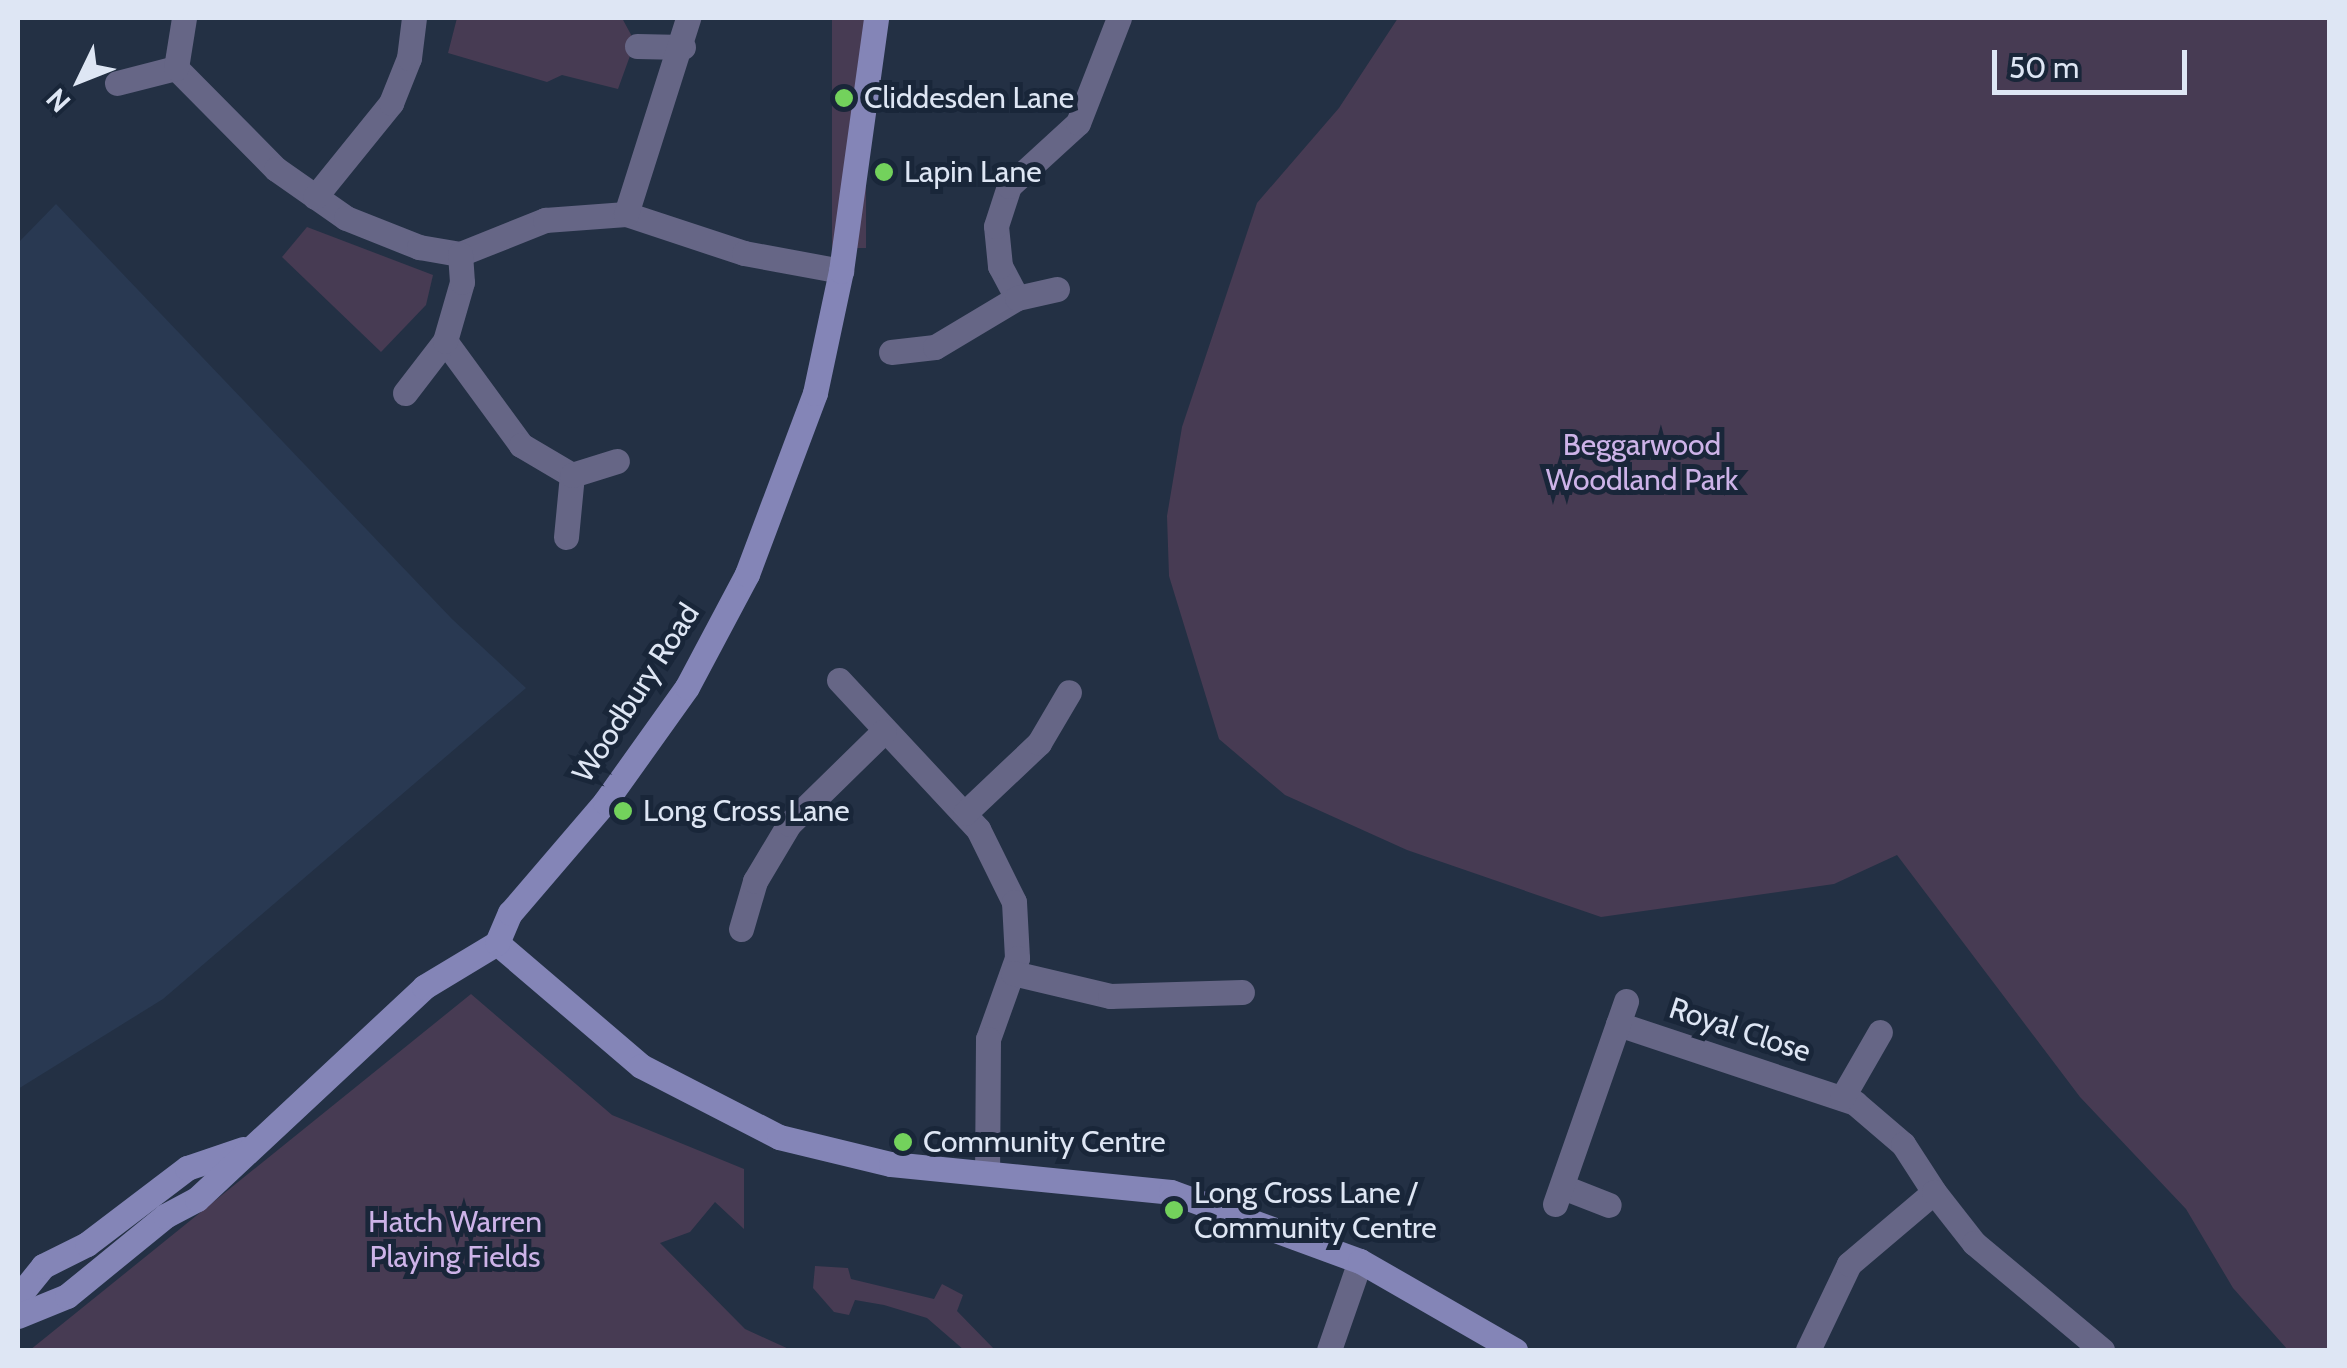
<!DOCTYPE html>
<html>
<head>
<meta charset="utf-8">
<style>
	body { margin:0 }
	#map { position:relative; width:2347px; height:1368px; overflow:hidden; background:#233044; font-family:Cabin,sans-serif }
	div>[style] { position:absolute }
	.built>* { inset:0; background:#293952 }
	.green>* { inset:0; background:#473b53; transform-origin:0 0 }
	.street>* { height:25px; margin:-12.5px; padding:0 12.5px; transform-origin:12.5px; border-radius:12.5px; background:#666686 }
	.secondary>* { height:25px; margin:-12.5px; padding:0 12.5px; transform-origin:12.5px; border-radius:12.5px; background:#8485b7 }
	.dots>* { width:28px; height:28px; translate:-50% -50%; box-sizing:border-box; border:5px solid #192639; border-radius:50% }
	span { translate:-50% -50%; white-space:nowrap; text-align:center; line-height:1.15; -webkit-text-stroke:10px #192639; paint-order:stroke }
	.poi-label { font-size:30px; color:#dee6f4 }
	.left { translate:0 -50%; text-align:left }
	.park-label { font-size:30px; color:#cdb3e8 }
	.street-label { font-size:30px; color:#dee6f4 }
	.frame { position:absolute; inset:0; border:20px solid #dee6f4; pointer-events:none }
	.north { position:absolute; left:30px; top:30px; width:100px; height:100px; -webkit-text-stroke:8px #192639; paint-order:stroke; rotate:227deg; font-size:28px; font-weight:700; line-height:40px; text-align:center; color:#dee6f4 }
	.north::after { content:''; display:block; margin:auto; width:35px; height:45px; background:#dee6f4; clip-path:polygon(50% 0,100% 100%,50% 72%,0 100%) }
	.scale { position:absolute; left:1992px; top:50px; width:195px; height:45px; box-sizing:border-box; border:5px solid #dee6f4; border-top:0; padding-left:12px; font-size:30px; line-height:35px; white-space:nowrap; color:#dee6f4; -webkit-text-stroke:8px #192639; paint-order:stroke }
</style>
</head>
<body>
<div id="map">
	<div class="built">
		<i style="clip-path:polygon(56px 204px,452px 619px,526px 688px,163px 999px,18px 1089px,18px 243px)"></i>
	</div>
	<div class="green">
		<i style="clip-path:polygon(457px 18px,622px 18px,635px 42px,618px 89px,562px 75px,547px 82px,448px 53px)"></i>
		<i style="left:832px;top:18px;width:34px;height:230px"></i>
		<i style="clip-path:polygon(1398px 18px,2329px 18px,2329px 1350px,2288px 1350px,2233px 1288px,2186px 1209px,2080px 1097px,1897px 855px,1834px 884px,1601px 917px,1407px 850px,1285px 795px,1219px 739px,1169px 576px,1167px 516px,1182px 427px,1257px 203px,1339px 108px)"></i>
		<i style="clip-path:polygon(307px 227px,433px 275px,426px 305px,381px 352px,282px 257px)"></i>
		<i style="clip-path:polygon(471px 994px,612px 1115px,744px 1169px,744px 1229px,715px 1202px,690px 1232px,660px 1243px,745px 1329px,791px 1350px,30px 1350px)"></i>
		<i style="clip-path:polygon(815px 1266px,848px 1268px,851px 1279px,934px 1299px,942px 1284px,963px 1295px,957px 1311px,995px 1350px,964px 1350px,927px 1318px,884px 1305px,855px 1300px,849px 1315px,834px 1312px,813px 1288px)"></i>
	</div>
	<div class="street">
		<i style="left:637px;top:46px;width:46px;rotate:1.2deg"></i>
		<i style="left:176px;top:68px;width:142px;rotate:45.3deg"></i>
		<i style="left:276px;top:169px;width:85px;rotate:35deg"></i>
		<i style="left:346px;top:218px;width:79px;rotate:21.7deg"></i>
		<i style="left:419px;top:247px;width:42px;rotate:9.7deg"></i>
		<i style="left:460px;top:254px;width:92px;rotate:-21.8deg"></i>
		<i style="left:545px;top:220px;width:81px;rotate:-4.2deg"></i>
		<i style="left:626px;top:214px;width:124px;rotate:18.3deg"></i>
		<i style="left:744px;top:253px;width:99px;rotate:10.5deg"></i>
		<i style="left:117px;top:83px;width:61px;rotate:-14.3deg"></i>
		<i style="left:176px;top:68px;width:51px;rotate:-80.9deg"></i>
		<i style="left:315px;top:197px;width:121px;rotate:-51deg"></i>
		<i style="left:391px;top:103px;width:48px;rotate:-68.2deg"></i>
		<i style="left:409px;top:58px;width:40px;rotate:-82.9deg"></i>
		<i style="left:626px;top:214px;width:206px;rotate:-72.4deg"></i>
		<i style="left:1017px;top:298px;width:36px;rotate:-118deg"></i>
		<i style="left:1000px;top:266px;width:40px;rotate:-95.7deg"></i>
		<i style="left:996px;top:226px;width:42px;rotate:-72deg"></i>
		<i style="left:1009px;top:186px;width:93px;rotate:-42.4deg"></i>
		<i style="left:1078px;top:123px;width:113px;rotate:-68.7deg"></i>
		<i style="left:445px;top:341px;width:129px;rotate:53.8deg"></i>
		<i style="left:521px;top:445px;width:59px;rotate:30.5deg"></i>
		<i style="left:891px;top:352px;width:44px;rotate:-6.5deg"></i>
		<i style="left:935px;top:347px;width:96px;rotate:-30.9deg"></i>
		<i style="left:1017px;top:298px;width:41px;rotate:-12.7deg"></i>
		<i style="left:405px;top:393px;width:66px;rotate:-52.4deg"></i>
		<i style="left:445px;top:341px;width:61px;rotate:-73.9deg"></i>
		<i style="left:462px;top:282px;width:28px;rotate:-94deg"></i>
		<i style="left:566px;top:537px;width:62px;rotate:-84.5deg"></i>
		<i style="left:572px;top:475px;width:47px;rotate:-17.3deg"></i>
		<i style="left:839px;top:680px;width:204px;rotate:47deg"></i>
		<i style="left:978px;top:829px;width:81px;rotate:63.7deg"></i>
		<i style="left:1014px;top:902px;width:56px;rotate:86.9deg"></i>
		<i style="left:1017px;top:958px;width:86px;rotate:109.7deg"></i>
		<i style="left:988px;top:1039px;width:133px;rotate:90.4deg"></i>
		<i style="left:965px;top:813px;width:102px;rotate:-43.4deg"></i>
		<i style="left:1039px;top:743px;width:59px;rotate:-59.5deg"></i>
		<i style="left:741px;top:929px;width:50px;rotate:-73.7deg"></i>
		<i style="left:755px;top:881px;width:66px;rotate:-59.2deg"></i>
		<i style="left:789px;top:824px;width:133px;rotate:-44.4deg"></i>
		<i style="left:1013px;top:973px;width:100px;rotate:13.3deg"></i>
		<i style="left:1110px;top:996px;width:132px;rotate:-1.7deg"></i>
		<i style="left:1618px;top:1024px;width:250px;rotate:18.4deg"></i>
		<i style="left:1855px;top:1103px;width:63px;rotate:40.5deg"></i>
		<i style="left:1903px;top:1144px;width:57px;rotate:57.1deg"></i>
		<i style="left:1842px;top:1098px;width:76px;rotate:-60.1deg"></i>
		<i style="left:1563px;top:1187px;width:49px;rotate:21.4deg"></i>
		<i style="left:1555px;top:1204px;width:215px;rotate:-70.7deg"></i>
		<i style="left:1329px;top:1350px;width:94px;rotate:-70.8deg"></i>
		<i style="left:1808px;top:1350px;width:95px;rotate:-64.5deg"></i>
		<i style="left:1849px;top:1264px;width:111px;rotate:-40.3deg"></i>
		<i style="left:1934px;top:1192px;width:65px;rotate:51.9deg"></i>
		<i style="left:1974px;top:1243px;width:167px;rotate:39.9deg"></i>
	</div>
	<div class="secondary">
		<i style="left:497px;top:943px;width:189px;rotate:40.5deg"></i>
		<i style="left:641px;top:1066px;width:155px;rotate:27.2deg"></i>
		<i style="left:779px;top:1137px;width:115px;rotate:13.6deg"></i>
		<i style="left:891px;top:1164px;width:281px;rotate:5.7deg"></i>
		<i style="left:1171px;top:1192px;width:201px;rotate:20.1deg"></i>
		<i style="left:1360px;top:1261px;width:179px;rotate:29.9deg"></i>
		<i style="left:18px;top:1297px;width:40px;rotate:-51deg"></i>
		<i style="left:43px;top:1266px;width:49px;rotate:-26.6deg"></i>
		<i style="left:87px;top:1244px;width:126px;rotate:-37.2deg"></i>
		<i style="left:187px;top:1168px;width:59px;rotate:-18.7deg"></i>
		<i style="left:18px;top:1316px;width:53px;rotate:-22.2deg"></i>
		<i style="left:67px;top:1296px;width:127px;rotate:-39.2deg"></i>
		<i style="left:165px;top:1216px;width:36px;rotate:-28deg"></i>
		<i style="left:197px;top:1199px;width:311px;rotate:-43deg"></i>
		<i style="left:424px;top:987px;width:85px;rotate:-31.1deg"></i>
		<i style="left:497px;top:943px;width:33px;rotate:-67deg"></i>
		<i style="left:510px;top:913px;width:146px;rotate:-49.4deg"></i>
		<i style="left:605px;top:802px;width:141px;rotate:-54.5deg"></i>
		<i style="left:687px;top:687px;width:128px;rotate:-62deg"></i>
		<i style="left:747px;top:574px;width:193px;rotate:-69.4deg"></i>
		<i style="left:815px;top:393px;width:125px;rotate:-78deg"></i>
		<i style="left:841px;top:271px;width:255px;rotate:-82.1deg"></i>
	</div>
	<div class="dots">
		<i style="left:844px;top:98px;background:#73d25c"></i>
		<i style="left:884px;top:172px;background:#73d25c"></i>
		<i style="left:623px;top:811px;background:#73d25c"></i>
		<i style="left:903px;top:1142px;background:#73d25c"></i>
		<i style="left:1174px;top:1210px;background:#73d25c"></i>
	</div>
	<div class="poi-label">
		<span class="left" style="left:864px;top:98px">Cliddesden Lane</span>
		<span class="left" style="left:904px;top:172px">Lapin Lane</span>
		<span class="left" style="left:643px;top:811px">Long Cross Lane</span>
		<span class="left" style="left:923px;top:1142px">Community Centre</span>
		<span class="left" style="left:1194px;top:1210px">Long Cross Lane /<br>Community Centre</span>
	</div>
	<div class="park-label">
		<span style="left:1642px;top:462px">Beggarwood<br>Woodland Park</span>
		<span style="left:455px;top:1239px">Hatch Warren<br>Playing Fields</span>
	</div>
	<div class="street-label">
		<span style="left:636px;top:693px;rotate:-57deg">Woodbury Road</span>
		<span style="left:1740px;top:1030px;rotate:18deg">Royal Close</span>
	</div>
	<div class="frame"></div>
	<div class="north">N</div>
	<div class="scale">50 m</div>
</div>
</body>
</html>
